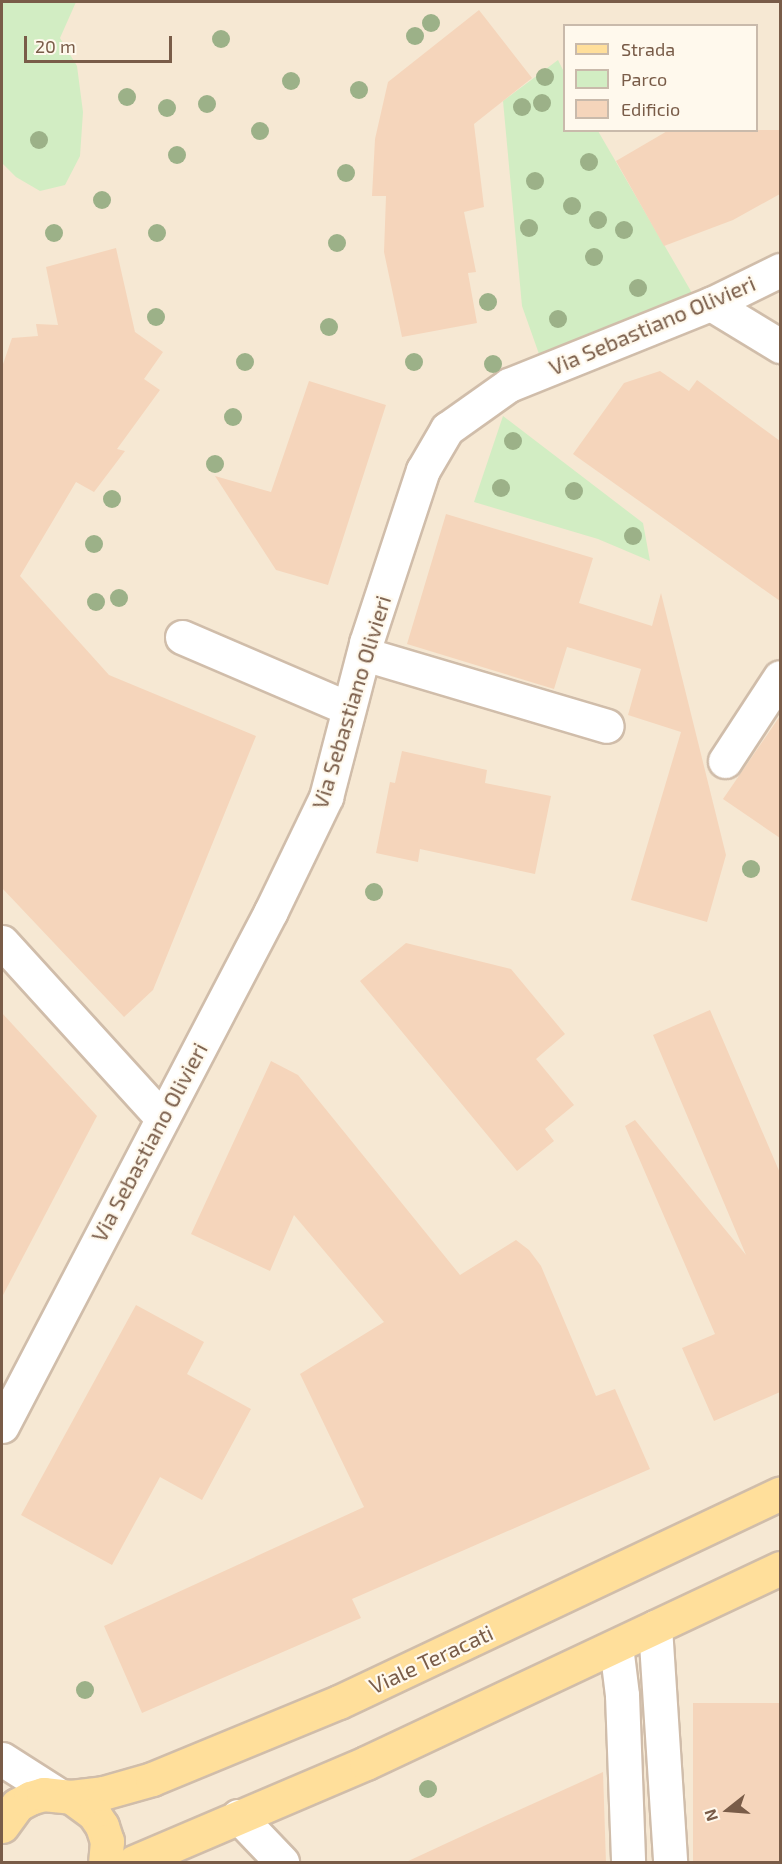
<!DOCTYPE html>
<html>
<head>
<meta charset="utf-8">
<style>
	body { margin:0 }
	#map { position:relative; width:782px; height:1864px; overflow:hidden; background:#fef5e6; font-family:"Exo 2",sans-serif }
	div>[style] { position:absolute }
	.residential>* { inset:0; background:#f6e8d3 }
	.green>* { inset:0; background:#d2edc3 }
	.building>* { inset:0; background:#f5d5bb; transform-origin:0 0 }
	.roads { filter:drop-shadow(2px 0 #d0bdaa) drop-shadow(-2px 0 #d0bdaa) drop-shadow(0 2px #d0bdaa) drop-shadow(0 -2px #d0bdaa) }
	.minor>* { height:33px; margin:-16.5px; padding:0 16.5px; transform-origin:16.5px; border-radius:16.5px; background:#fff }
	.major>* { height:33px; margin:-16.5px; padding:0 16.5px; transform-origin:16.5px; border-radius:16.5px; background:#ffdf9b }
	.trees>* { width:18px; height:18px; margin:-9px; border-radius:50%; background:#9cb188 }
	span { translate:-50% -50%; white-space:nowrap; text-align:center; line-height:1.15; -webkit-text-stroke:4.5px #fff9ed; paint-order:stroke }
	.street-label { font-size:22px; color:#795c48 }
	.frame { position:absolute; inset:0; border:3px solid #795c48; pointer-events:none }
	.legend { position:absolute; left:563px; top:24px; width:195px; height:108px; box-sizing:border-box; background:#fff9ed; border:2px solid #c9baab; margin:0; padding:8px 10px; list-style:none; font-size:18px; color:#795c48 }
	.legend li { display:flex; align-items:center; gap:12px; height:30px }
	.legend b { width:30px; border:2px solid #c9baab }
	.north { position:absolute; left:698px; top:1780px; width:60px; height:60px; -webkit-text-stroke:4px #fff9ed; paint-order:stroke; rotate:253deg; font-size:16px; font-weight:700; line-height:24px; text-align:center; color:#795c48 }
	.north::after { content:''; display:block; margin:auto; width:21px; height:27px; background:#795c48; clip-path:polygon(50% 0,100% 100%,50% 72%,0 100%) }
	.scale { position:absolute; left:24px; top:36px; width:148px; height:27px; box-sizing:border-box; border:3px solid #795c48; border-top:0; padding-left:8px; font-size:18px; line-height:21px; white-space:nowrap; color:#795c48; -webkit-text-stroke:4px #fff9ed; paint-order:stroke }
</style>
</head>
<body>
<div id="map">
	<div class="residential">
		<i style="clip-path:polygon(evenodd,2px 2px,780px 2px,780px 1862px,2px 1862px,2px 2px,564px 26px,756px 26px,756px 130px,564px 130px,564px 26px)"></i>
	</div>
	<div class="green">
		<i style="clip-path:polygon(2px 2px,76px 2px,60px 38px,77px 66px,83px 112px,80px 156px,65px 185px,40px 191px,16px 177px,2px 163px)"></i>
		<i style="clip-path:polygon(558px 60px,564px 72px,564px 130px,598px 131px,692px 293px,539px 354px,522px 306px,503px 101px)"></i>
		<i style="clip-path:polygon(503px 416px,643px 523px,650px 561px,598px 539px,474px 502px)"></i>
	</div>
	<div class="building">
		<i style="clip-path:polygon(479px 10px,532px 78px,474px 124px,484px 207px,464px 212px,476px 272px,468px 273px,477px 323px,402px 337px,384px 252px,386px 196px,372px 196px,375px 139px,388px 82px)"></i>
		<i style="clip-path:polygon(669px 130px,780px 130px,780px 194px,733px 220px,664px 246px,616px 161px)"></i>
		<i style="clip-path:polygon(116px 248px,135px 332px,163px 352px,144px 379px,160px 390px,117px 449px,125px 451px,94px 492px,76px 482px,20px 576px,109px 675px,256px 736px,153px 990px,124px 1017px,2px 888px,2px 367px,12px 338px,38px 336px,36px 324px,58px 325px,46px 267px)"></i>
		<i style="clip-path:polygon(660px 371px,689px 391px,697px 380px,780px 441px,780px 601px,573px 454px,624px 383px)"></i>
		<i style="clip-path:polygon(309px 381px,386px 405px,328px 585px,276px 570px,215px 476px,271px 492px)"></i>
		<i style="clip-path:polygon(446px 514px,593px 558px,579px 603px,652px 626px,661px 593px,726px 855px,707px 922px,631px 900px,681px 732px,628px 715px,641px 669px,567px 647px,554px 689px,407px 644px)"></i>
		<i style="clip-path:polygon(780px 716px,780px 838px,723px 799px)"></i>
		<i style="clip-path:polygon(402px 751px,487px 770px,485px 783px,551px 796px,535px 874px,420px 849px,418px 862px,376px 853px,390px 782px,395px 783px)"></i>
		<i style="clip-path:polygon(406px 943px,511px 969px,565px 1034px,536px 1059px,574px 1105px,545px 1129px,554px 1141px,517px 1171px,360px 981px)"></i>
		<i style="clip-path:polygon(710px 1010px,780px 1173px,780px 1392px,714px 1421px,682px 1348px,715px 1334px,625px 1126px,635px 1120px,746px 1255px,653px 1035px)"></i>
		<i style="clip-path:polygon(2px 1013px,97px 1116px,2px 1297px)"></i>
		<i style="clip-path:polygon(271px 1061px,298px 1075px,460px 1275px,516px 1240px,529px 1250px,541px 1266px,596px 1396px,615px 1389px,650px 1469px,352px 1599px,361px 1618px,142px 1713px,104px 1626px,364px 1507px,300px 1374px,384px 1322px,294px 1215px,270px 1271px,191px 1234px)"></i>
		<i style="clip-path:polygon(136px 1305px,204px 1342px,187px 1374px,251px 1409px,202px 1500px,160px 1477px,112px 1565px,21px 1515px)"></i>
		<i style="left:780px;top:1703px;width:160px;height:87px;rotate:90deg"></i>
		<i style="clip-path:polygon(603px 1772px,606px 1863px,404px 1863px,488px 1824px)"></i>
	</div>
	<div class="roads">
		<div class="minor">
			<i style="left:711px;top:304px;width:81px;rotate:31.3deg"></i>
			<i style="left:182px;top:637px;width:181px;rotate:23.2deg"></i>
			<i style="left:364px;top:654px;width:253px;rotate:16.5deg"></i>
			<i style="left:725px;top:761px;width:100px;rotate:-56.8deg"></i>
			<i style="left:2px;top:942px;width:236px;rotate:47.7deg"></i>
			<i style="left:2px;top:1426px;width:581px;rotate:-62.42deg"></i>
			<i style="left:271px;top:911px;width:127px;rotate:-64.2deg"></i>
			<i style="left:326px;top:797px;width:159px;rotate:-75.4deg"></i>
			<i style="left:366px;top:643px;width:182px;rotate:-71.8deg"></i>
			<i style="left:423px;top:470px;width:48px;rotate:-59.7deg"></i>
			<i style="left:447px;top:429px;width:76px;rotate:-35.4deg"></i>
			<i style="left:509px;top:385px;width:218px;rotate:-21.9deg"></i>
			<i style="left:711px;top:304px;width:77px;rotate:-26.2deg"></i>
			<i style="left:655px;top:1627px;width:235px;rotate:86.3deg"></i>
			<i style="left:616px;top:1646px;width:49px;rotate:83deg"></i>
			<i style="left:622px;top:1695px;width:167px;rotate:87.9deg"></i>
			<i style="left:2px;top:1759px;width:65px;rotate:32.5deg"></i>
			<i style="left:238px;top:1816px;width:64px;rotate:46.3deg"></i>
		</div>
		<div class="major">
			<i style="left:71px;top:1797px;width:32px;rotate:-7deg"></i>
			<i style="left:103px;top:1793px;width:51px;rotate:-15.9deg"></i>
			<i style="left:152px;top:1779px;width:202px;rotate:-22.4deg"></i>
			<i style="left:339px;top:1702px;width:488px;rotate:-25.3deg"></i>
			<i style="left:2px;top:1826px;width:26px;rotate:-54deg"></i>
			<i style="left:17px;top:1805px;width:15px;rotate:-28deg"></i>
			<i style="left:30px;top:1798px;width:14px;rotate:-17deg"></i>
			<i style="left:43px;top:1794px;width:28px;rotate:6deg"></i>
			<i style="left:71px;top:1797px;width:29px;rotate:36deg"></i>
			<i style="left:94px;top:1814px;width:14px;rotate:56deg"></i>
			<i style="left:102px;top:1826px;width:16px;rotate:72deg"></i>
			<i style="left:107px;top:1841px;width:21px;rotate:95deg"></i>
			<i style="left:134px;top:1862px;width:252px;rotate:-23.1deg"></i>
			<i style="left:366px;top:1763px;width:458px;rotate:-25.2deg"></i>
		</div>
	</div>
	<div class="trees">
		<i style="left:431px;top:23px"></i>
		<i style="left:415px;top:36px"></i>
		<i style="left:221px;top:39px"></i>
		<i style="left:545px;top:77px"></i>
		<i style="left:291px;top:81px"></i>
		<i style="left:359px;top:90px"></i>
		<i style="left:127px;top:97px"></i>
		<i style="left:542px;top:103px"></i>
		<i style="left:207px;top:104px"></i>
		<i style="left:522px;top:107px"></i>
		<i style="left:167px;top:108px"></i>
		<i style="left:260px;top:131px"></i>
		<i style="left:39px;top:140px"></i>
		<i style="left:177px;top:155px"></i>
		<i style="left:589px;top:162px"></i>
		<i style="left:346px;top:173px"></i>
		<i style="left:535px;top:181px"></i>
		<i style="left:102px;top:200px"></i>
		<i style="left:572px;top:206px"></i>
		<i style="left:598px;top:220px"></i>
		<i style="left:529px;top:228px"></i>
		<i style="left:624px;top:230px"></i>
		<i style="left:54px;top:233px"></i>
		<i style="left:157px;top:233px"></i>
		<i style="left:337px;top:243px"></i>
		<i style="left:594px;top:257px"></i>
		<i style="left:638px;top:288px"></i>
		<i style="left:488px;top:302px"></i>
		<i style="left:156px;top:317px"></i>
		<i style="left:558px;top:319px"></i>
		<i style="left:329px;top:327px"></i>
		<i style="left:245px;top:362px"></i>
		<i style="left:414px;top:362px"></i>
		<i style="left:493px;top:364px"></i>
		<i style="left:233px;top:417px"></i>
		<i style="left:513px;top:441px"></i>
		<i style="left:215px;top:464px"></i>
		<i style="left:501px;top:488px"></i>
		<i style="left:574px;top:491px"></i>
		<i style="left:112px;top:499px"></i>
		<i style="left:633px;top:536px"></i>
		<i style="left:94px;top:544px"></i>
		<i style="left:119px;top:598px"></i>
		<i style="left:96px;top:602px"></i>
		<i style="left:751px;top:869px"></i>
		<i style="left:374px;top:892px"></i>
		<i style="left:85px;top:1690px"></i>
		<i style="left:428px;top:1789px"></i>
	</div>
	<div class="street-label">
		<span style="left:652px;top:325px;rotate:-23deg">Via Sebastiano Olivieri</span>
		<span style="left:351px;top:702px;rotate:-73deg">Via Sebastiano Olivieri</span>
		<span style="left:149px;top:1142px;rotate:-62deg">Via Sebastiano Olivieri</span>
		<span style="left:431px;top:1659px;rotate:-25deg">Viale Teracati</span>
	</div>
	<div class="frame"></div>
	<ul class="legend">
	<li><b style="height:8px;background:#ffdf9b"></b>Strada</li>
	<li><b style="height:16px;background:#d2edc3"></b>Parco</li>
	<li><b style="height:16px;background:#f5d5bb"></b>Edificio</li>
	</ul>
	<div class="north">N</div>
	<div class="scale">20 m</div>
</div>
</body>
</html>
